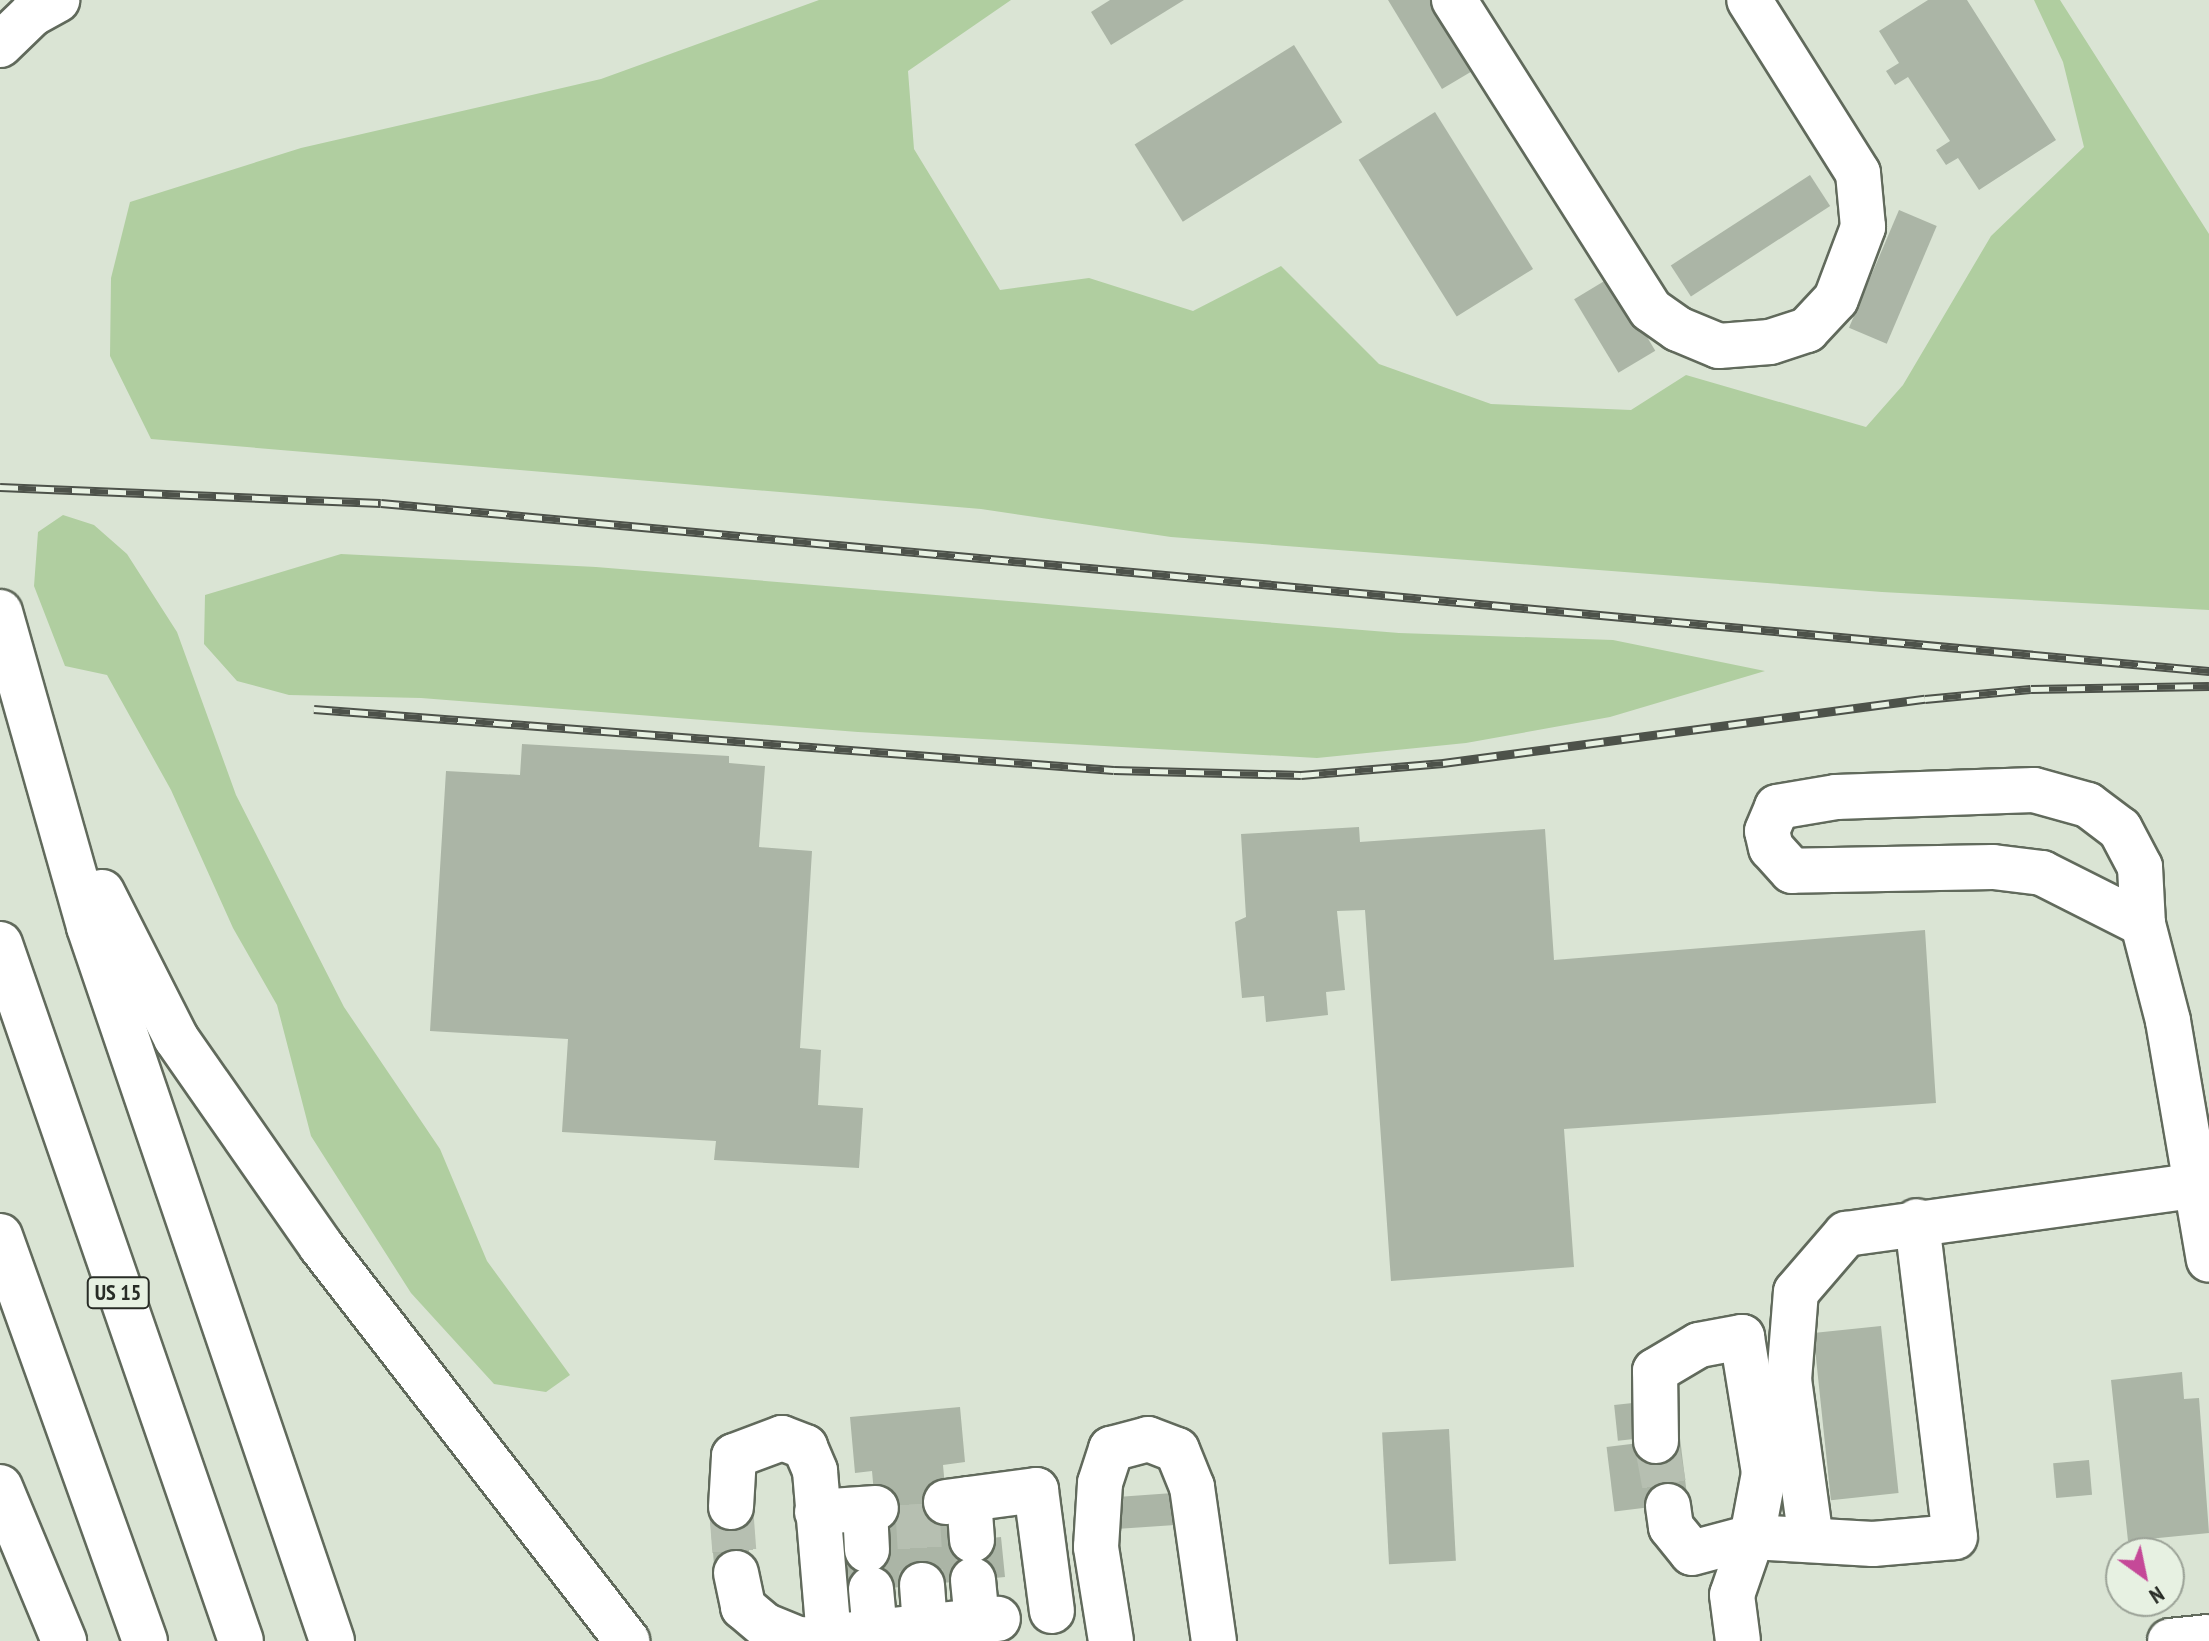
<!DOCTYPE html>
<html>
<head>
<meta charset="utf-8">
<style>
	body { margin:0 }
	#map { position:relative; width:2209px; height:1641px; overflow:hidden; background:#dae4d4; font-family:"PT Sans Narrow",sans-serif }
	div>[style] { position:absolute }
	.green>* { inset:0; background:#b0cea0 }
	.building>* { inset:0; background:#abb5a6; transform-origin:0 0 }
	.minor-tunnel>* { height:44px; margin-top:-22px; transform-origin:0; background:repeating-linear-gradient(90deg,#b6bfb1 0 44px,transparent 0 66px) }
	.roads { filter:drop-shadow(2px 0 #616a5c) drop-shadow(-2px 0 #616a5c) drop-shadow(0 2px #616a5c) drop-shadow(0 -2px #616a5c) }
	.minor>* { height:44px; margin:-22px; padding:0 22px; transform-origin:22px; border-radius:22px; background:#fff }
	.major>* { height:44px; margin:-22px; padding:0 22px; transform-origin:22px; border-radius:22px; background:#fff }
	.highway>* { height:44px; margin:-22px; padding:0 22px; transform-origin:22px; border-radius:22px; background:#fff }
	.rail>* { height:9px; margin-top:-4.5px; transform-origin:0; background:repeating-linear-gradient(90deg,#e7f1e2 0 18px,#4d524a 0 36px); box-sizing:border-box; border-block:2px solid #4d524a }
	span { translate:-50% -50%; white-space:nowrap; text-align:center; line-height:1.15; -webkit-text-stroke:6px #e7f1e2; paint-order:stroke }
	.shield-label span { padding:2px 6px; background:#e7f1e2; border:2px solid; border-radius:6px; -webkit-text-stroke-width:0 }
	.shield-label { font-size:22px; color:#282c26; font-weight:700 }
	.north { position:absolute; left:2105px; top:1537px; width:80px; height:80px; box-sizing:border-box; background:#e7f1e2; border:2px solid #9ba297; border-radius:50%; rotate:147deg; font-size:22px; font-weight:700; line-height:32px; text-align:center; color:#282c26 }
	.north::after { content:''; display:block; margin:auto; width:28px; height:36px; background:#c54998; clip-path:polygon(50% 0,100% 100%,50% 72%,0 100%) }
</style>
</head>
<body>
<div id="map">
	<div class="green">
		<i style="clip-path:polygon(819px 0,1011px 0,908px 71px,914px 149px,1000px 290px,1089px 278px,1193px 311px,1281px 266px,1379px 364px,1491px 404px,1631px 410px,1686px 375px,1866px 427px,1903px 385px,1991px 236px,2084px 147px,2063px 62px,2034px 0,2060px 0,2209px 234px,2209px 610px,1882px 592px,1171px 537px,981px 509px,151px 439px,110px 356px,111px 278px,130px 202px,301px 148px,601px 79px)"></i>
		<i style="clip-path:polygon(63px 515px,94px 525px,127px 554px,177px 632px,236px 795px,344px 1007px,440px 1149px,487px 1261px,570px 1375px,546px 1392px,494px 1384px,411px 1293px,311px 1136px,277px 1005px,233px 928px,171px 790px,107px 675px,65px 666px,34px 586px,38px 532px)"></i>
		<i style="clip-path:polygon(341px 554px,596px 567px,1399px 633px,1613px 640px,1765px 671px,1610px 717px,1466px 743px,1317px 758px,858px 732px,421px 698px,289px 695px,237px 681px,204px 644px,205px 595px)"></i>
	</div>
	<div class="building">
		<i style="clip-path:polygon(1110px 0,1184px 0,1111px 45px,1091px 12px)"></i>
		<i style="clip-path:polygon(1388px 0,1432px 0,1474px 70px,1442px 89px)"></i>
		<i style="clip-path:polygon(1928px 0,1967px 0,2056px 140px,1979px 190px,1958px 158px,1946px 165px,1936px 150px,1950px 141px,1908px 77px,1895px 85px,1886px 71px,1899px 63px,1879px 31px)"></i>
		<i style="left:1294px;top:45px;width:91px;height:188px;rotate:58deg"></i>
		<i style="left:1435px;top:112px;width:185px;height:90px;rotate:58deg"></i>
		<i style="left:1810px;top:175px;width:37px;height:166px;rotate:57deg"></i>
		<i style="left:1899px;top:210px;width:41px;height:128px;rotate:23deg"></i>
		<i style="left:1611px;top:277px;width:86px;height:43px;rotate:59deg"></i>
		<i style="clip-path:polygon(522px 744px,729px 756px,729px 763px,765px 766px,759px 847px,812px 851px,800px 1048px,821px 1050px,818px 1105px,863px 1108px,859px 1168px,714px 1160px,716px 1141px,562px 1132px,568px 1039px,430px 1031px,446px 771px,520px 775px)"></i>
		<i style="clip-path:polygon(1359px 827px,1360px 842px,1545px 829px,1554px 960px,1925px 930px,1936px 1103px,1564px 1129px,1574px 1267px,1391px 1281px,1365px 910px,1337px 911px,1345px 990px,1326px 992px,1328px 1015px,1266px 1022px,1264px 996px,1242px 998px,1235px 922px,1246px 917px,1241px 834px)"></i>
		<i style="left:1881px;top:1326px;width:168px;height:68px;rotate:84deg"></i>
		<i style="clip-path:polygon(2182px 1372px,2184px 1399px,2199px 1398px,2209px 1533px,2128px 1541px,2111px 1380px)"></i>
		<i style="left:1642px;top:1402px;width:36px;height:28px;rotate:84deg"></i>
		<i style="clip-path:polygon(960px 1407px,965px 1462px,943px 1465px,950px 1542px,1001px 1537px,1005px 1577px,828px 1594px,824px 1554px,879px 1549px,872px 1471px,855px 1473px,850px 1417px)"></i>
		<i style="left:1449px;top:1429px;width:132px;height:67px;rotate:87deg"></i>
		<i style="left:1680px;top:1438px;width:65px;height:74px;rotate:83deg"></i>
		<i style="left:2089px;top:1460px;width:35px;height:36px;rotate:85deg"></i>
		<i style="left:1173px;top:1493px;width:32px;height:63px;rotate:86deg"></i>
		<i style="left:745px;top:1505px;width:67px;height:36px;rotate:85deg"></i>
	</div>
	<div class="minor-tunnel">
		<i style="left:1656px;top:1441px;width:66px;rotate:79.5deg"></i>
		<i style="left:917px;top:1504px;width:81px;rotate:86.5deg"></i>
		<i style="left:731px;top:1507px;width:66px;rotate:85.7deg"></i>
	</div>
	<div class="roads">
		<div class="minor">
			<i style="left:1454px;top:0;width:367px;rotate:57.6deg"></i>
			<i style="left:1651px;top:310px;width:33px;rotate:35deg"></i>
			<i style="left:1678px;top:329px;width:44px;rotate:22.5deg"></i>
			<i style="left:1719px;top:346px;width:51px;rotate:-4.5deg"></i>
			<i style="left:1770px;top:342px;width:39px;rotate:-18deg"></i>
			<i style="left:1807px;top:330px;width:42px;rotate:-46.9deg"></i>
			<i style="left:1836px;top:299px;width:77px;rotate:-69.4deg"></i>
			<i style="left:1863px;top:227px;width:54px;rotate:-95.3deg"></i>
			<i style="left:1858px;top:173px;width:204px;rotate:-122.2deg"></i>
			<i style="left:2143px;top:924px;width:113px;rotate:-153.2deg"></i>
			<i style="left:2042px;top:873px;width:49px;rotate:-173deg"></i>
			<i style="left:1993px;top:867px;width:201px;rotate:178.9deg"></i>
			<i style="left:1792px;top:871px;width:31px;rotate:-132deg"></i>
			<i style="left:1771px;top:848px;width:17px;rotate:-103deg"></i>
			<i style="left:1767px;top:831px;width:26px;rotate:-67deg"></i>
			<i style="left:1777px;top:807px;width:60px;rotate:-9.6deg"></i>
			<i style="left:1836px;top:797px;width:198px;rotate:-2deg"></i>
			<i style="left:2034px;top:790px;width:56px;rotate:15.5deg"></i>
			<i style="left:2088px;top:805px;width:40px;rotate:37deg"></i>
			<i style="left:2120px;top:829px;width:43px;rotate:62.2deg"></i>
			<i style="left:2140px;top:867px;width:57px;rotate:87deg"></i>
			<i style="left:2143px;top:924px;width:100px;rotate:75.5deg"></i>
			<i style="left:2168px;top:1021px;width:242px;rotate:80.3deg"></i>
			<i style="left:1656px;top:1441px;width:70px;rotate:-90.8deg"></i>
			<i style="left:1655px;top:1371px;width:51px;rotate:-30.6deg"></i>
			<i style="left:1699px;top:1345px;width:44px;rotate:-10.5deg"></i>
			<i style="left:1742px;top:1337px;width:138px;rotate:80.8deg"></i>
			<i style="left:1764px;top:1473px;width:65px;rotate:100.6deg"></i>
			<i style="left:1752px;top:1537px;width:61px;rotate:109deg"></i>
			<i style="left:1732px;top:1595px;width:46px;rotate:82.6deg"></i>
			<i style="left:969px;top:1499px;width:41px;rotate:85.8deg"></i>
			<i style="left:946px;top:1502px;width:91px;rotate:-7.6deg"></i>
			<i style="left:1036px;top:1490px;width:122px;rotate:82.5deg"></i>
			<i style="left:1668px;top:1506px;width:21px;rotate:82deg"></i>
			<i style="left:1671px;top:1527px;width:33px;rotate:51deg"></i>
			<i style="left:1692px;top:1553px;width:62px;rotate:-14.9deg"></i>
			<i style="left:1752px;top:1537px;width:121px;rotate:3.3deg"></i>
			<i style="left:1873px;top:1544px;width:82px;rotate:-4.9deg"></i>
			<i style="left:1955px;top:1537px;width:318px;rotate:-96.9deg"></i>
			<i style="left:731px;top:1507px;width:51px;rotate:-86.6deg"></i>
			<i style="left:734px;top:1456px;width:51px;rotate:-20.6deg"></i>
			<i style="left:782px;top:1438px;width:25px;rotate:21deg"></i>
			<i style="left:805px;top:1447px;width:26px;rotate:67deg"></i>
			<i style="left:815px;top:1471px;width:166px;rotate:85.2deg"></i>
			<i style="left:865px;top:1509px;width:41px;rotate:87.2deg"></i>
			<i style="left:817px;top:1512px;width:59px;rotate:-3.9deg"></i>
			<i style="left:1811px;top:1540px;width:162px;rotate:-97.8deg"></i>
			<i style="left:1789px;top:1380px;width:88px;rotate:-85.5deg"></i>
			<i style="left:1796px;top:1292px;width:77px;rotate:-49.2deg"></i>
			<i style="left:1846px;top:1234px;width:350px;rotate:-7.9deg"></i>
			<i style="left:736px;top:1573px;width:35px;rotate:78deg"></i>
			<i style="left:743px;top:1607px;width:30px;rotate:40deg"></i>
			<i style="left:766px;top:1626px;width:37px;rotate:22deg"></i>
			<i style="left:800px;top:1640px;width:199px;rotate:-6.1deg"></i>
			<i style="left:973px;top:1580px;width:41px;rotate:84.4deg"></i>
			<i style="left:922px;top:1585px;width:41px;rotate:85.8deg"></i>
			<i style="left:871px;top:1589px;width:43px;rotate:84.7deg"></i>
			<i style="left:1111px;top:1641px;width:95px;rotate:-99.1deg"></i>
			<i style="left:1096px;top:1547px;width:64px;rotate:-86.4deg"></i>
			<i style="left:1100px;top:1483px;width:36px;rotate:-72deg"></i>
			<i style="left:1111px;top:1449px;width:38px;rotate:-15deg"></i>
			<i style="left:1148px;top:1439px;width:31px;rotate:21deg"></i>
			<i style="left:1177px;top:1450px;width:40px;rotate:68deg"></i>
			<i style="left:1192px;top:1487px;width:156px;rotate:81.9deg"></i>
		</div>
		<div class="major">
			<i style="left:2170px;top:1641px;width:39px;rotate:-6deg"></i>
		</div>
		<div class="highway">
			<i style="left:0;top:45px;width:45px;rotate:-44.1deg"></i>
			<i style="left:32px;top:14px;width:29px;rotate:-29deg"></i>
			<i style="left:0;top:612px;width:327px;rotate:74.2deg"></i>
			<i style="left:89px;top:927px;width:754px;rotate:71.2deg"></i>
			<i style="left:102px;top:892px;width:164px;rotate:63.1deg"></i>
			<i style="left:176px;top:1038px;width:254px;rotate:55.1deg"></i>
			<i style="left:321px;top:1246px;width:500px;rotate:52.2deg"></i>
			<i style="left:0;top:944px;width:737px;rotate:70.93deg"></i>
			<i style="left:0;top:1236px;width:430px;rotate:70.3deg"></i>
			<i style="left:0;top:1487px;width:167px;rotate:67.4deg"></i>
		</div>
	</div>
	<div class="rail">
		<i style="left:0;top:487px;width:381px;rotate:2.4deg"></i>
		<i style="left:381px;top:503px;width:1836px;rotate:5.25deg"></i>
		<i style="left:314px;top:709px;width:802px;rotate:4.36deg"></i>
		<i style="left:1114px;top:770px;width:187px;rotate:1.5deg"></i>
		<i style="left:1301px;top:775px;width:143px;rotate:-4.8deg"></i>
		<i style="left:1443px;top:763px;width:486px;rotate:-7.6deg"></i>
		<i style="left:1925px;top:699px;width:106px;rotate:-5.4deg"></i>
		<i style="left:2031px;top:689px;width:178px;rotate:-1deg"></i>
	</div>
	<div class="shield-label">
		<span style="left:118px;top:1293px">US 15</span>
	</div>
	<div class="north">N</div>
</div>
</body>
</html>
